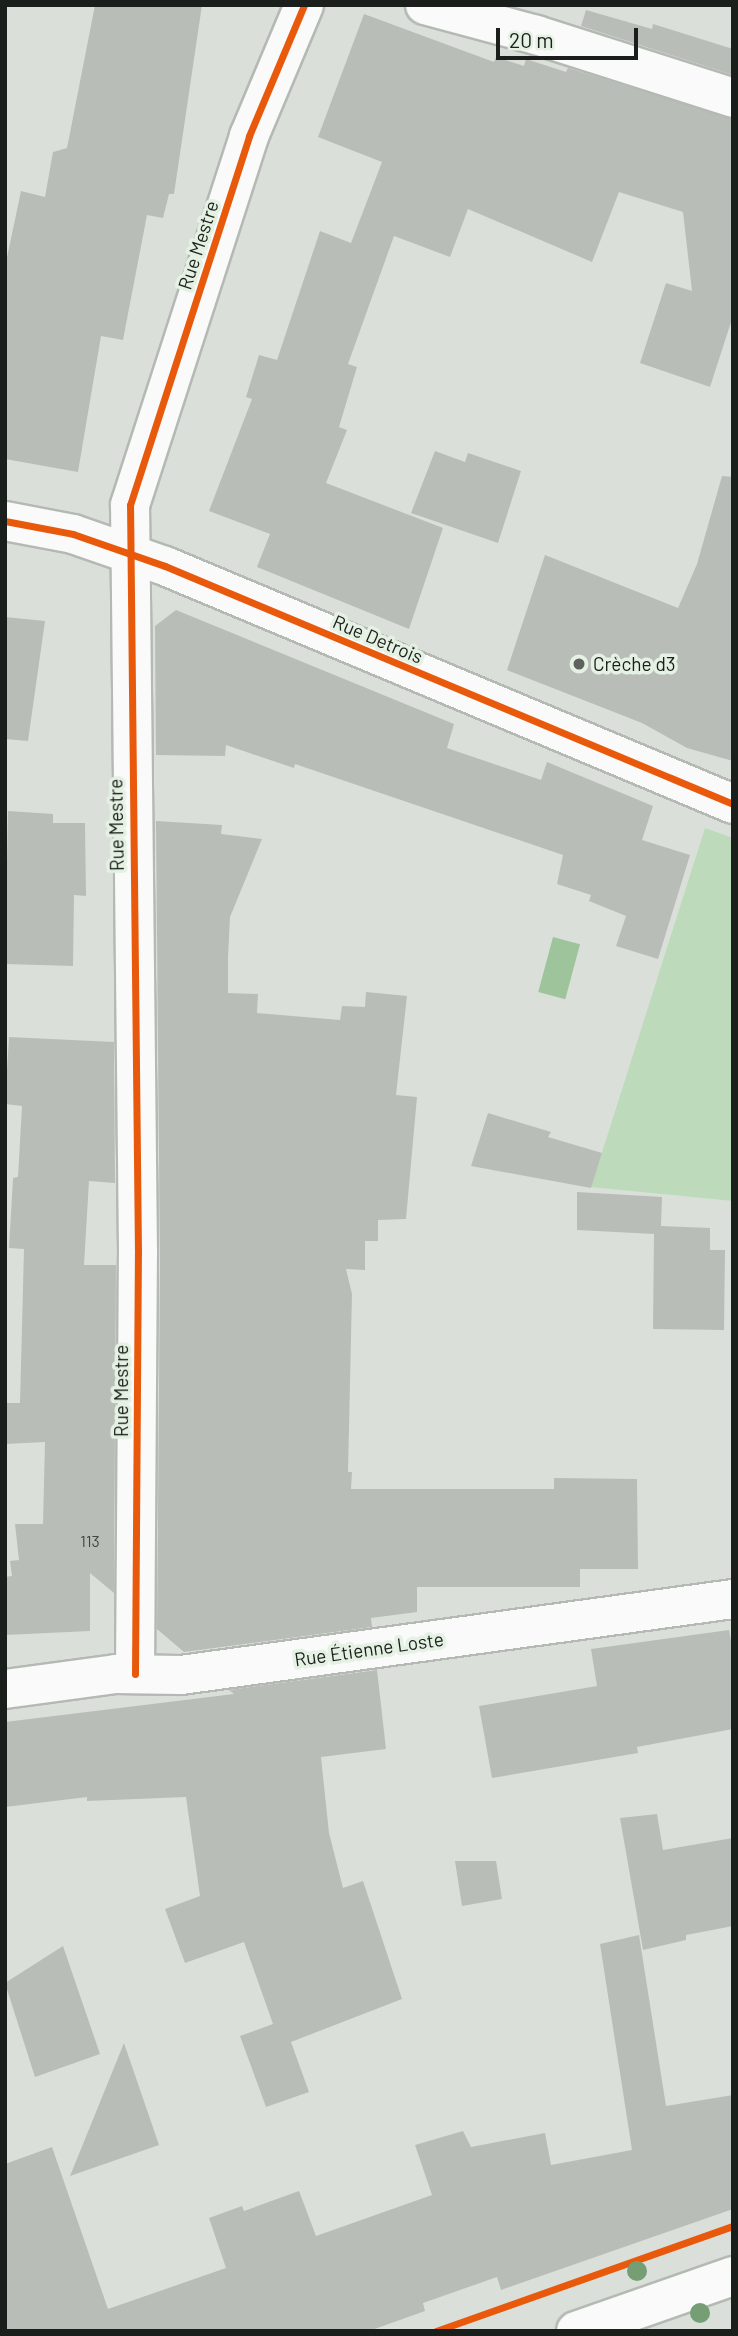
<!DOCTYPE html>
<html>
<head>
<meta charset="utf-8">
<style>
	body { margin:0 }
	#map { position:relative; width:738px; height:2336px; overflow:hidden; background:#dae0d9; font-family:Barlow,sans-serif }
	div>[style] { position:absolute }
	.green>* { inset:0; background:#bddbbb }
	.water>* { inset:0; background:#9ec49c; transform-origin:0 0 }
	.building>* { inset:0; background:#b8bdb8 }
	.roads { filter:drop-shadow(2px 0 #b4b9b4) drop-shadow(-2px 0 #b4b9b4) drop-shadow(0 2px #b4b9b4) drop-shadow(0 -2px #b4b9b4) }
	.street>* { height:38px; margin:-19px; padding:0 19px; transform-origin:19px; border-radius:19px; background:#f9faf9 }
	.secondary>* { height:38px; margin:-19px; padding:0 19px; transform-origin:19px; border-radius:19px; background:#f9faf9 }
	.cycleway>* { height:7px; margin:-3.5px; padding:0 3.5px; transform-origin:3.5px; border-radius:3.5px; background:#e8590c }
	.trees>* { width:20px; height:20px; margin:-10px; border-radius:50%; background:#759e75 }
	.dots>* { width:19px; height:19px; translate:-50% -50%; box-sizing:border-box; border:4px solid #e4f1e3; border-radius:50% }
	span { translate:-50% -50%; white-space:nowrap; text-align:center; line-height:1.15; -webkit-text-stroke:7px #e4f1e3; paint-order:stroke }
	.number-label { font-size:16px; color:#424642 }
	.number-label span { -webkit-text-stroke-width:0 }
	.street-label { font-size:19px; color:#1b1f1b }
	.poi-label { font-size:19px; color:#1b1f1b }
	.left { translate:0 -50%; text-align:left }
	.frame { position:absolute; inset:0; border:7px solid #1b1f1b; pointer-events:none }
	.scale { position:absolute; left:496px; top:28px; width:142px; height:32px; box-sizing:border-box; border:4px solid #1b1f1b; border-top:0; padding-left:9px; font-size:21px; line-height:24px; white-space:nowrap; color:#1b1f1b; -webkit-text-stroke:5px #e4f1e3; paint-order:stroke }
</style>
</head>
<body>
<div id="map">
	<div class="green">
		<i style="clip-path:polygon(705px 828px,733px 838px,733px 1201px,591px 1187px)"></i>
	</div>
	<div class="water">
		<i style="left:553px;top:937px;width:28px;height:57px;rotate:15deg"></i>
	</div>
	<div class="building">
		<i style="clip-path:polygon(95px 5px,202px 5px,174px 194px,169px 194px,163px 218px,147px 215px,123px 340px,101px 336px,78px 472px,5px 459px,5px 267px,21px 191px,45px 197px,53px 152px,67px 148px)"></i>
		<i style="clip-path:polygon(586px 10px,652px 29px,653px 24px,733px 49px,733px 75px,581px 26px)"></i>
		<i style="clip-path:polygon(364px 14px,494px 62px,496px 57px,524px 66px,526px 59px,566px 72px,568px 68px,733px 119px,733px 316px,710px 387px,640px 363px,666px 283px,692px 291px,683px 212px,619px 192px,592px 262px,468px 209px,450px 257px,394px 236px,348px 364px,357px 367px,339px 427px,347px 430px,326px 483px,443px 528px,409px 629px,257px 567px,270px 534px,209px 511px,252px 399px,246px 397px,259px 355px,277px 360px,320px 231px,351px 243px,382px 162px,318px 137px)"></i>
		<i style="clip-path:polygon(435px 451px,465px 462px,468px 453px,521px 471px,498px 543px,411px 513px)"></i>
		<i style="clip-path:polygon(722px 476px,733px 477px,733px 761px,687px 748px,642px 723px,507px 670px,545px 555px,678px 608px,697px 564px)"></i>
		<i style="clip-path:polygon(176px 610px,454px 724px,447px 748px,541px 780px,547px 762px,653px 806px,642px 840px,690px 855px,658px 959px,616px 946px,626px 916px,589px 901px,591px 895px,557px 884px,563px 855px,295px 764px,294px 768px,226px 745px,225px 756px,156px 755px,155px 626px)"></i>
		<i style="clip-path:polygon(5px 617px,45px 621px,28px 741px,5px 739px)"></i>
		<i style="clip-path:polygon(8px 811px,53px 814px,53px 823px,85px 823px,86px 896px,74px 895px,73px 966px,5px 964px)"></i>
		<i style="clip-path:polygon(156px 821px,222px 825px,221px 834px,262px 839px,230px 917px,228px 958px,228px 993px,258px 994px,257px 1013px,340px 1020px,342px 1006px,365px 1007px,366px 992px,407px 996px,396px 1095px,417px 1097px,406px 1219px,378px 1220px,378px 1241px,365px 1241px,365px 1270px,346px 1269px,352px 1294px,348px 1472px,352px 1472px,351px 1489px,554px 1489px,554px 1478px,637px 1479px,638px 1569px,580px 1569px,580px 1587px,417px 1587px,417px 1612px,371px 1618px,372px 1627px,184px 1652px,157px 1629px,160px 1266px)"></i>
		<i style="clip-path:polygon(9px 1037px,114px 1042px,115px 1183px,89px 1181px,84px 1265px,116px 1265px,114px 1593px,90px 1573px,90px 1631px,5px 1635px,5px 1577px,12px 1576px,10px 1561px,19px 1560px,15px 1524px,43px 1524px,45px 1442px,5px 1444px,5px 1403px,20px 1403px,24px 1249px,9px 1248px,13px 1178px,18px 1177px,22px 1106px,5px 1104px)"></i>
		<i style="clip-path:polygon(488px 1113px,551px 1132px,548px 1137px,602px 1153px,591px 1188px,471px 1166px)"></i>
		<i style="clip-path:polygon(577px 1192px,662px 1197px,661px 1226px,710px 1228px,710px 1250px,725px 1250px,724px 1330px,653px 1329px,654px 1234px,577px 1230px)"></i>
		<i style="clip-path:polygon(729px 1630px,733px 1651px,733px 1729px,637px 1747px,638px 1753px,492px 1778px,479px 1706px,597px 1686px,591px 1649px)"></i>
		<i style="clip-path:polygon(377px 1670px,386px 1749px,321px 1757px,329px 1833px,343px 1888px,363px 1881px,402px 1999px,291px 2042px,309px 2092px,266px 2107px,240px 2036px,273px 2024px,244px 1942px,185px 1963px,165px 1909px,200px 1896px,186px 1797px,87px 1801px,87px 1797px,5px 1807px,5px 1722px,234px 1694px,229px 1690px)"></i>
		<i style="clip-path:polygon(657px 1814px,663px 1850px,733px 1838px,733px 1926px,686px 1935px,686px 1940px,643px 1950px,620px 1818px)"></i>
		<i style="clip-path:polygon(455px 1861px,496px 1861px,502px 1899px,462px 1906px)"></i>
		<i style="clip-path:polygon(639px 1935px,666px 2106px,733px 2095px,733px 2209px,501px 2290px,497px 2277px,423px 2303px,425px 2311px,369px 2331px,5px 2331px,5px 2164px,52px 2147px,108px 2309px,226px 2268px,209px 2218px,242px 2206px,244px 2211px,299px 2191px,316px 2236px,432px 2195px,415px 2145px,463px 2131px,471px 2147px,545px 2133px,551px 2165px,632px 2150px,600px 1944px)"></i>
		<i style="clip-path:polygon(63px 1946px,100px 2054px,35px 2077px,5px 1983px)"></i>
		<i style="clip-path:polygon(124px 2043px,159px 2145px,70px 2176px)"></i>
	</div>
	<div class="roads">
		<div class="street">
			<i style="left:425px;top:5px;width:115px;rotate:15.1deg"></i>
			<i style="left:536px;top:35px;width:207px;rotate:17.7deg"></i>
			<i style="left:5px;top:521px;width:69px;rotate:10.8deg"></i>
			<i style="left:73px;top:534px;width:97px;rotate:19.2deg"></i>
			<i style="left:165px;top:566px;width:616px;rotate:22.73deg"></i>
			<i style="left:135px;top:1674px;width:421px;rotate:-89.6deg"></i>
			<i style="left:138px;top:1253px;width:748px;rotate:-90.61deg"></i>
			<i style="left:130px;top:505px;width:388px;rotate:-72.1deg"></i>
			<i style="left:249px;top:136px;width:142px;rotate:-67.2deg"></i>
			<i style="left:5px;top:1689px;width:112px;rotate:-7.7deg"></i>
			<i style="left:116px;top:1674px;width:65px;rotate:0.9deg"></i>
			<i style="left:181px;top:1675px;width:557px;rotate:-7.84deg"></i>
		</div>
		<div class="secondary">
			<i style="left:576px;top:2331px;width:166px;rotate:-19.3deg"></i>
		</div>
	</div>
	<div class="cycleway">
		<i style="left:5px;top:521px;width:69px;rotate:10.8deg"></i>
		<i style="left:73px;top:534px;width:97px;rotate:19.2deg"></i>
		<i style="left:165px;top:566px;width:616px;rotate:22.73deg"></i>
		<i style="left:135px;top:1674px;width:421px;rotate:-89.6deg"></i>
		<i style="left:138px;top:1253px;width:748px;rotate:-90.61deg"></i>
		<i style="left:130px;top:505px;width:388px;rotate:-72.1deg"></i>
		<i style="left:249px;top:136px;width:142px;rotate:-67.2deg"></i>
		<i style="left:436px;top:2331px;width:315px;rotate:-19.5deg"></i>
	</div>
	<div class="trees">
		<i style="left:637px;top:2271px"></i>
		<i style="left:700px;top:2313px"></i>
	</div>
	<div class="dots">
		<i style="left:579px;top:664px;background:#5e635e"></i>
	</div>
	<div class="number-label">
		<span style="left:90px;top:1541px">113</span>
	</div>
	<div class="street-label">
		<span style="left:198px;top:245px;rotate:-72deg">Rue Mestre</span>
		<span style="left:378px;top:639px;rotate:23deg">Rue Detrois</span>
		<span style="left:116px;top:825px;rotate:-91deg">Rue Mestre</span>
		<span style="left:121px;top:1391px;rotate:-90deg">Rue Mestre</span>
		<span style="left:369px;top:1649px;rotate:-8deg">Rue Étienne Loste</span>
	</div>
	<div class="poi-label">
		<span class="left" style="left:593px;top:664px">Crèche d3</span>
	</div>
	<div class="frame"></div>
	<div class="scale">20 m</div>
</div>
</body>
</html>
